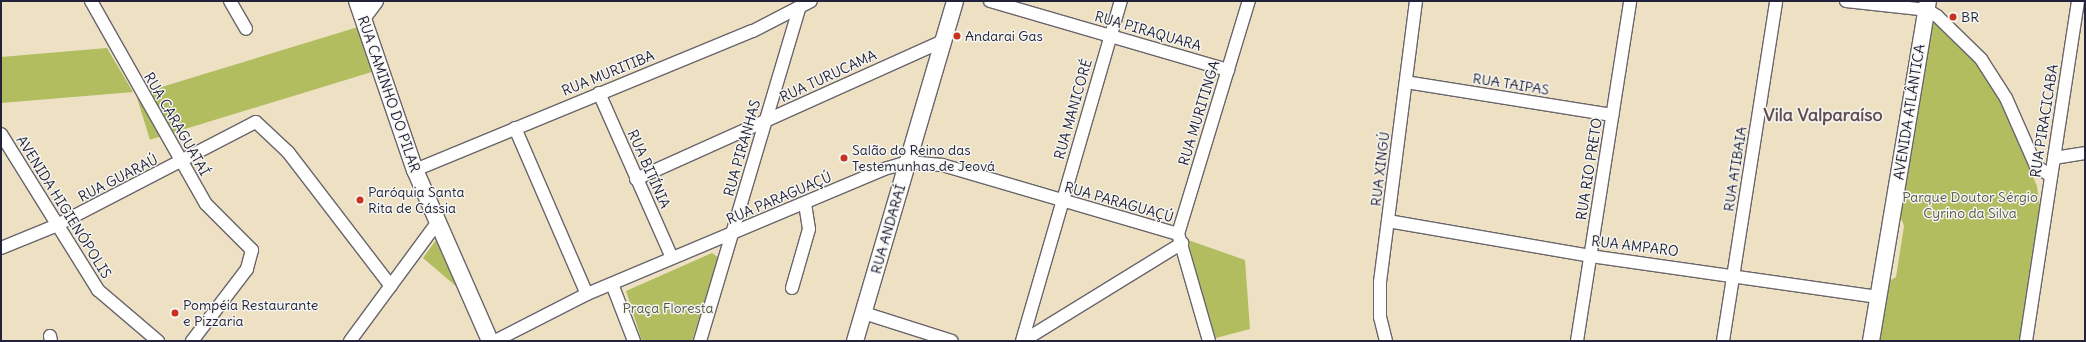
<!DOCTYPE html>
<html>
<head>
<meta charset="utf-8">
<style>
	body { margin:0 }
	#map { position:relative; width:2086px; height:342px; overflow:hidden; background:#eee1c3; font-family:Delius,sans-serif }
	div>[style] { position:absolute }
	.green>* { inset:0; background:#b1bd5f; transform-origin:0 0 }
	.roads { filter:drop-shadow(1px 0 #69656b) drop-shadow(-1px 0 #69656b) drop-shadow(0 1px #69656b) drop-shadow(0 -1px #69656b) }
	.street>* { height:12px; margin:-6px; padding:0 6px; transform-origin:6px; border-radius:6px; background:#fff }
	.secondary>* { height:16px; margin:-8px; padding:0 8px; transform-origin:8px; border-radius:8px; background:#fff }
	.dots>* { width:11px; height:11px; translate:-50% -50%; box-sizing:border-box; border:2px solid #f6f6f2; border-radius:50% }
	span { translate:-50% -50%; white-space:nowrap; text-align:center; line-height:1.15; -webkit-text-stroke:3px #f6f6f2; paint-order:stroke }
	.poi-label { font-size:14px; color:#22223b }
	.left { translate:0 -50%; text-align:left }
	.street-label { font-size:14px; color:#22223b }
	.park-label { font-size:14px; color:#545848 }
	.district-label { font-size:18px; color:#614d53; font-weight:700 }
	.frame { position:absolute; inset:0; border:2px solid #22223b; pointer-events:none }
</style>
</head>
<body>
<div id="map">
	<div class="green">
		<i style="clip-path:polygon(1937px 23px,1976px 61px,2002px 103px,2037px 186px,2040px 207px,2020px 341px,1878px 341px,1888px 282px,1896px 277px,1904px 226px,1899px 213px,1930px 25px)"></i>
		<i style="left:358px;top:27px;width:47px;height:232px;rotate:73deg"></i>
		<i style="clip-path:polygon(107px 48px,133px 92px,1px 103px,1px 57px)"></i>
		<i style="clip-path:polygon(436px 240px,457px 287px,423px 258px)"></i>
		<i style="clip-path:polygon(1188px 240px,1245px 260px,1250px 329px,1212px 339px)"></i>
		<i style="clip-path:polygon(712px 253px,719px 258px,692px 341px,642px 341px,626px 291px)"></i>
	</div>
	<div class="roads">
		<div class="street">
			<i style="left:91px;top:1px;width:233px;rotate:60.5deg"></i>
			<i style="left:206px;top:204px;width:65px;rotate:45deg"></i>
			<i style="left:252px;top:250px;width:20px;rotate:105deg"></i>
			<i style="left:247px;top:269px;width:91px;rotate:127.4deg"></i>
			<i style="left:230px;top:1px;width:32px;rotate:60deg"></i>
			<i style="left:990px;top:1px;width:248px;rotate:16.2deg"></i>
			<i style="left:1846px;top:1px;width:81px;rotate:6.3deg"></i>
			<i style="left:1927px;top:10px;width:12px;rotate:31deg"></i>
			<i style="left:1937px;top:16px;width:62px;rotate:44.3deg"></i>
			<i style="left:1981px;top:59px;width:46px;rotate:57.3deg"></i>
			<i style="left:2006px;top:98px;width:74px;rotate:66.2deg"></i>
			<i style="left:2036px;top:166px;width:18px;rotate:34deg"></i>
			<i style="left:1406px;top:82px;width:209px;rotate:9.1deg"></i>
			<i style="left:599px;top:93px;width:180px;rotate:66.1deg"></i>
			<i style="left:515px;top:128px;width:181px;rotate:66.6deg"></i>
			<i style="left:1px;top:134px;width:184px;rotate:58.1deg"></i>
			<i style="left:98px;top:290px;width:79px;rotate:40.4deg"></i>
			<i style="left:2054px;top:158px;width:31px;rotate:-9deg"></i>
			<i style="left:415px;top:170px;width:365px;rotate:-22.4deg"></i>
			<i style="left:753px;top:31px;width:65px;rotate:-27.3deg"></i>
			<i style="left:636px;top:179px;width:339px;rotate:-24.2deg"></i>
			<i style="left:1388px;top:221px;width:205px;rotate:9.8deg"></i>
			<i style="left:1590px;top:256px;width:292px;rotate:8.1deg"></i>
			<i style="left:1178px;top:234px;width:244px;rotate:-73.1deg"></i>
			<i style="left:1179px;top:237px;width:108px;rotate:73.9deg"></i>
			<i style="left:1px;top:248px;width:58px;rotate:-22.2deg"></i>
			<i style="left:55px;top:226px;width:226px;rotate:-27.4deg"></i>
			<i style="left:256px;top:122px;width:44px;rotate:43.2deg"></i>
			<i style="left:288px;top:152px;width:169px;rotate:52.5deg"></i>
			<i style="left:612px;top:284px;width:61px;rotate:68.9deg"></i>
			<i style="left:792px;top:288px;width:61px;rotate:-73.9deg"></i>
			<i style="left:809px;top:229px;width:26px;rotate:-99deg"></i>
			<i style="left:864px;top:313px;width:92px;rotate:17.7deg"></i>
			<i style="left:50px;top:336px;width:5px;rotate:79deg"></i>
			<i style="left:350px;top:341px;width:147px;rotate:-53.6deg"></i>
			<i style="left:495px;top:341px;width:103px;rotate:-27.1deg"></i>
			<i style="left:587px;top:294px;width:322px;rotate:-22.8deg"></i>
			<i style="left:884px;top:169px;width:25px;rotate:-16deg"></i>
			<i style="left:908px;top:162px;width:34px;rotate:5deg"></i>
			<i style="left:942px;top:165px;width:246px;rotate:16.3deg"></i>
			<i style="left:700px;top:341px;width:346px;rotate:-73.4deg"></i>
			<i style="left:1022px;top:341px;width:354px;rotate:-73.8deg"></i>
			<i style="left:1023px;top:341px;width:187px;rotate:-31.6deg"></i>
			<i style="left:1386px;top:341px;width:25px;rotate:-104deg"></i>
			<i style="left:1380px;top:317px;width:35px;rotate:-90deg"></i>
			<i style="left:1380px;top:282px;width:283px;rotate:-82.7deg"></i>
			<i style="left:1577px;top:341px;width:344px;rotate:-81.1deg"></i>
			<i style="left:1723px;top:341px;width:344px;rotate:-81.1deg"></i>
			<i style="left:2026px;top:341px;width:344px;rotate:-81.3deg"></i>
		</div>
		<div class="secondary">
			<i style="left:357px;top:1px;width:179px;rotate:71.1deg"></i>
			<i style="left:415px;top:170px;width:187px;rotate:66.3deg"></i>
			<i style="left:363px;top:17px;width:20px;rotate:-53deg"></i>
			<i style="left:855px;top:341px;width:354px;rotate:-73.6deg"></i>
			<i style="left:1871px;top:341px;width:345px;rotate:-80.5deg"></i>
		</div>
	</div>
	<div class="dots">
		<i style="left:1953px;top:17px;background:#c8321e"></i>
		<i style="left:957px;top:36px;background:#c8321e"></i>
		<i style="left:844px;top:158px;background:#c8321e"></i>
		<i style="left:360px;top:200px;background:#c8321e"></i>
		<i style="left:175px;top:313px;background:#c8321e"></i>
	</div>
	<div class="poi-label">
		<span class="left" style="left:1961px;top:17px">BR</span>
		<span class="left" style="left:965px;top:36px">Andarai Gas</span>
		<span class="left" style="left:852px;top:158px">Salão do Reino das<br>Testemunhas de Jeová</span>
		<span class="left" style="left:368px;top:200px">Paróquia Santa<br>Rita de Cássia</span>
		<span class="left" style="left:183px;top:313px">Pompéia Restaurante<br>e Pizzaria</span>
	</div>
	<div class="street-label">
		<span style="left:1148px;top:31px;rotate:16deg">RUA PIRAQUARA</span>
		<span style="left:608px;top:73px;rotate:-22deg">RUA MURITIBA</span>
		<span style="left:828px;top:76px;rotate:-25deg">RUA TURUCAMA</span>
		<span style="left:1511px;top:84px;rotate:9deg">RUA TAIPAS</span>
		<span style="left:389px;top:94px;rotate:71deg">RUA CAMINHO DO PILAR</span>
		<span style="left:1073px;top:109px;rotate:-74deg">RUA MANICORÉ</span>
		<span style="left:1909px;top:112px;rotate:-81deg">AVENIDA ATLÂNTICA</span>
		<span style="left:1199px;top:113px;rotate:-73deg">RUA MURITINGA</span>
		<span style="left:2044px;top:121px;rotate:-81deg">RUA PIRACICABA</span>
		<span style="left:177px;top:124px;rotate:60deg">RUA CARAGUATAÍ</span>
		<span style="left:742px;top:148px;rotate:-74deg">RUA PIRANHAS</span>
		<span style="left:649px;top:169px;rotate:66deg">RUA BITÍNIA</span>
		<span style="left:1380px;top:169px;rotate:-83deg">RUA XINGÚ</span>
		<span style="left:1589px;top:169px;rotate:-81deg">RUA RIO PRETO</span>
		<span style="left:1735px;top:169px;rotate:-81deg">RUA ATIBAIA</span>
		<span style="left:118px;top:178px;rotate:-27deg">RUA GUARAÚ</span>
		<span style="left:779px;top:198px;rotate:-23deg">RUA PARAGUAÇÚ</span>
		<span style="left:1119px;top:202px;rotate:16deg">RUA PARAGUAÇÚ</span>
		<span style="left:64px;top:207px;rotate:58deg">AVENIDA HIGIENÓPOLIS</span>
		<span style="left:888px;top:229px;rotate:-74deg">RUA ANDARAÍ</span>
		<span style="left:1635px;top:246px;rotate:7deg">RUA AMPARO</span>
	</div>
	<div class="park-label">
		<span style="left:1970px;top:205px">Parque Doutor Sérgio<br>Cyrino da Silva</span>
		<span style="left:668px;top:308px">Praça Floresta</span>
	</div>
	<div class="district-label">
		<span style="left:1823px;top:115px">Vila Valparaíso</span>
	</div>
	<div class="frame"></div>
</div>
</body>
</html>
